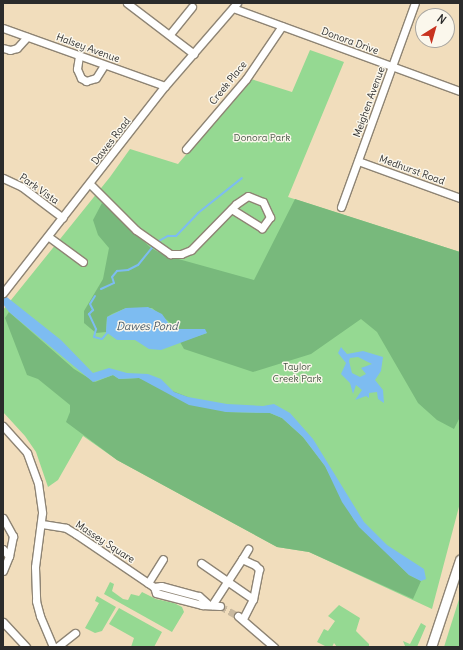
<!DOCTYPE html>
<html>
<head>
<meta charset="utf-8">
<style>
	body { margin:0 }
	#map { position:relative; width:463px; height:650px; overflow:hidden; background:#f1ddbc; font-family:Delius,sans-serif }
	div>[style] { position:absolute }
	.green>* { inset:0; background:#95d992 }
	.forest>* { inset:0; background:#78b97c }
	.water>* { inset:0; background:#7dbcf1 }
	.stream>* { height:2px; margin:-1px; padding:0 1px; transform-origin:1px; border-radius:1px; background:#7dbcf1 }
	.minor-tunnel>* { height:7px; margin-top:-3.5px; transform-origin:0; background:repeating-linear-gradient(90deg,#c9b99f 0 7px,transparent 0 10.5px) }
	.roads { filter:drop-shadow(1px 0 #8e8474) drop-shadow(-1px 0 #8e8474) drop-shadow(0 1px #8e8474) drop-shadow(0 -1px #8e8474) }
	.minor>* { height:7px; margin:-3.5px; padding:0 3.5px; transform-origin:3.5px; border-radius:3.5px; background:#fff }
	.major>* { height:9px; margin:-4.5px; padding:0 4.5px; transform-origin:4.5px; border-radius:4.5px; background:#fff }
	span { translate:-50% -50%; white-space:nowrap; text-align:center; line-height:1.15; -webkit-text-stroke:3px #fbf7ec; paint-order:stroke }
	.street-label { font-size:10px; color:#2b2b2b }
	.park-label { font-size:10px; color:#465645 }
	.water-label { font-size:11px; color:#445666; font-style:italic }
	.frame { position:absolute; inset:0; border:4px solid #2b2b2b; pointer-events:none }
	.north { position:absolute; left:415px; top:8px; width:40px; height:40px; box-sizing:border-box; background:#fbf7ec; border:1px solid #a8a59f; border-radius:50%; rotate:37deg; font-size:11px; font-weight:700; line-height:16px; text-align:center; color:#2b2b2b }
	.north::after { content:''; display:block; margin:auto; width:14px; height:18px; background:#c8321e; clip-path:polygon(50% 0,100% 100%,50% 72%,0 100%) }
</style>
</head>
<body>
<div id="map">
	<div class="green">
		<i style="clip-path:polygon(310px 50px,344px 62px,288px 197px,460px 252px,460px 503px,432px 609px,309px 552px,277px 547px,117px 460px,83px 436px,58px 480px,48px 487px,36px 452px,25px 436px,3px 412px,3px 310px,110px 177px,130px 149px,178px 164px,251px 79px,292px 92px)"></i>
		<i style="clip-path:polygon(110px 582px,114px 584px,112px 591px,123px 599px,128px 600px,131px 594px,139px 596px,142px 592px,156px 599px,174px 603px,182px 607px,184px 612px,172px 632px,104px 594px)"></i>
		<i style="clip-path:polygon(97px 596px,116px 607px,102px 631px,95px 633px,85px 628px,99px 603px,95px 601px)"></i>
		<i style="clip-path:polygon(460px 596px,460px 647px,444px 647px)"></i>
		<i style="clip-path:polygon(339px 605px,360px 618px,356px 631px,369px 644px,369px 646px,337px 647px,334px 643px,332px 647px,327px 647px,317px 642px,324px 629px,328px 631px,335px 621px,328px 616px)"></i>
		<i style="clip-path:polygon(119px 608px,162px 632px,154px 647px,131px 647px,134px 638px,109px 624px)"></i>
		<i style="clip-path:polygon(421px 623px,426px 626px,417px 647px,405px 646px,403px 641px,410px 644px)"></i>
	</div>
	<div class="forest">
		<i style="clip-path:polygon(295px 199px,460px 252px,460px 417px,454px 429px,437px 420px,418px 403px,377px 332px,361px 319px,311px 354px,253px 372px,184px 349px,180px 342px,207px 333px,200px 329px,178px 329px,152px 308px,126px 308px,112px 314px,107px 317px,106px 332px,96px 333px,84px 323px,84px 311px,103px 279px,109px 248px,98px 235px,93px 220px,102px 203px,151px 248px,164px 255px,254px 280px)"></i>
		<i style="clip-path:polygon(9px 312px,74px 369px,95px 382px,113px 375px,119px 379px,139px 378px,226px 412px,270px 413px,282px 418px,303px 437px,325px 466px,354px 520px,409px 575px,421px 581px,413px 599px,309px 552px,277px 547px,117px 460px,66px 422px,70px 412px,70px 405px,38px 379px,27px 375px,5px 318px)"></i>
	</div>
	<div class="water">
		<i style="clip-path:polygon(3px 294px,61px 340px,93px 373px,109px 368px,127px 373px,148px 374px,161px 379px,174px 392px,188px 397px,227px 404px,263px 406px,274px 404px,290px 413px,313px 439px,364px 522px,387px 545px,424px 569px,426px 579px,421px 581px,409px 575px,359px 527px,342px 502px,325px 466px,303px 437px,282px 418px,270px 413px,226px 412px,189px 405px,139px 378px,119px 379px,113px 375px,93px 382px,9px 312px,3px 304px)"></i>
		<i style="clip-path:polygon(148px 307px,162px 314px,169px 324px,178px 329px,205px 329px,207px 333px,161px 350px,149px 349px,135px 340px,117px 340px,106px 332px,107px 317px,126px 308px)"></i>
		<i style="clip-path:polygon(evenodd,341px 347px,347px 354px,363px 351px,383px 357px,381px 371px,375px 380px,383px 390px,384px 403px,378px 399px,377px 392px,369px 393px,369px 398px,366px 396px,355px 400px,362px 390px,356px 385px,353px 394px,350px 383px,341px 374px,346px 363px,338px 353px,341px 347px,358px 357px,372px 364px,361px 368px,366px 374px,360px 377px,352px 373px,349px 361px,350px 358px,358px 357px)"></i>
	</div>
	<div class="stream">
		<i style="left:157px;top:242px;width:13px;rotate:-29deg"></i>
		<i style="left:168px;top:236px;width:8px"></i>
		<i style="left:176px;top:236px;width:32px;rotate:-46deg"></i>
		<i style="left:198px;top:213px;width:56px;rotate:-38.5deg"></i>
		<i style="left:101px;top:289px;width:14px;rotate:-25deg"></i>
		<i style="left:114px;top:283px;width:6px;rotate:-108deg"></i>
		<i style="left:112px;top:277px;width:8px;rotate:-50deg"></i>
		<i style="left:117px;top:271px;width:11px;rotate:-5deg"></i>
		<i style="left:128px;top:270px;width:11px;rotate:-27deg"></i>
		<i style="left:138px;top:265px;width:26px;rotate:-51deg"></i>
		<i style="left:95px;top:296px;width:9px;rotate:122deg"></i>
		<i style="left:90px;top:304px;width:7px;rotate:63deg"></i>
		<i style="left:93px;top:310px;width:6px;rotate:135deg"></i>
		<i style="left:89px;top:314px;width:17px;rotate:65deg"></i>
		<i style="left:96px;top:329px;width:8px;rotate:104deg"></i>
		<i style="left:94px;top:337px;width:8px;rotate:14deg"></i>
		<i style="left:102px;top:339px;width:9px;rotate:-49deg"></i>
	</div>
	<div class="minor-tunnel">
		<i style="left:220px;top:606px;width:21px;rotate:29deg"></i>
	</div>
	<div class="roads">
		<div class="minor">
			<i style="left:127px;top:3px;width:84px;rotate:37.3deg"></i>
			<i style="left:233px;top:8px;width:242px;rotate:20.1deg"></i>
			<i style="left:3px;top:28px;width:172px;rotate:19.7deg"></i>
			<i style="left:170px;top:34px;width:35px;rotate:-51deg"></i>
			<i style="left:3px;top:48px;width:7px;rotate:16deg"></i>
			<i style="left:10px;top:50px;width:7px;rotate:-16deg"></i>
			<i style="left:17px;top:48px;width:15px;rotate:-48deg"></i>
			<i style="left:79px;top:56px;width:13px;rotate:99deg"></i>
			<i style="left:77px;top:69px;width:10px;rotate:66deg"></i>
			<i style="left:81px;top:78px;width:6px;rotate:31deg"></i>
			<i style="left:86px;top:81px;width:10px;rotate:-17deg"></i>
			<i style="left:96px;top:78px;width:15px;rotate:-58deg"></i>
			<i style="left:186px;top:149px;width:92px;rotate:-49.4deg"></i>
			<i style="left:246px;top:79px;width:64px;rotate:-55.8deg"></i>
			<i style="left:358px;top:161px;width:109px;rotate:19.9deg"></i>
			<i style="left:3px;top:178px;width:21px;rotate:25deg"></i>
			<i style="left:22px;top:187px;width:51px;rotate:37.1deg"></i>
			<i style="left:90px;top:184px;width:65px;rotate:45deg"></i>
			<i style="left:136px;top:230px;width:42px;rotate:35.2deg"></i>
			<i style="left:170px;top:254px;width:11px"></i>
			<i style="left:181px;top:254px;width:11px;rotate:-22deg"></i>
			<i style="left:191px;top:250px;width:64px;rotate:-45.6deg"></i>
			<i style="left:236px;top:204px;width:14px;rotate:-34deg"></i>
			<i style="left:248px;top:196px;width:16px;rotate:22deg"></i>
			<i style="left:263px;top:202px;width:17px;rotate:65deg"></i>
			<i style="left:270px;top:217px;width:14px;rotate:126deg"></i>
			<i style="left:262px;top:228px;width:36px;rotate:-148deg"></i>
			<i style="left:341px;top:207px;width:217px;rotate:-70.1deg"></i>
			<i style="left:49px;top:237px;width:42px;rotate:36.3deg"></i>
			<i style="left:3px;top:293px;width:263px;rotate:-52deg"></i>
			<i style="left:165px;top:86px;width:110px;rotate:-49.1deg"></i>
			<i style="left:3px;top:426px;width:36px;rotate:48deg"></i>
			<i style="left:27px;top:453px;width:32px;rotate:70deg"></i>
			<i style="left:38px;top:483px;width:30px;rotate:82deg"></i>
			<i style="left:42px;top:513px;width:54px;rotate:97.4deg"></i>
			<i style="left:35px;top:567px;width:34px;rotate:88deg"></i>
			<i style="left:36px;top:601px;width:16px;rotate:75deg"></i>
			<i style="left:40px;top:616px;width:34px;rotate:67deg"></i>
			<i style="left:3px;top:518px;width:21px;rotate:61deg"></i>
			<i style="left:13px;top:536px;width:20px;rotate:101deg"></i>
			<i style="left:9px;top:556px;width:9px;rotate:-131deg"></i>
			<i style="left:42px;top:524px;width:24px;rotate:9deg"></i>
			<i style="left:66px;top:528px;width:12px;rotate:31deg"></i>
			<i style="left:76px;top:534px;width:94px;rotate:34.2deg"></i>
			<i style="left:154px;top:587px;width:6px;rotate:72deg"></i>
			<i style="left:156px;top:593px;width:48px;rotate:14.6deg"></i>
			<i style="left:202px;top:605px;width:18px;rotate:3deg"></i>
			<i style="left:242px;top:559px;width:12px;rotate:-59deg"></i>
			<i style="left:201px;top:563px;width:63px;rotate:34.7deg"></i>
			<i style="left:3px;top:571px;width:16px;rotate:-68deg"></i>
			<i style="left:148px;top:583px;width:28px;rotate:-58deg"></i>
			<i style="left:154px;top:587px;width:7px;rotate:-8deg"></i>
			<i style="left:161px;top:586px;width:39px;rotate:15deg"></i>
			<i style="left:199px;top:596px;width:12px;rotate:42deg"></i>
			<i style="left:212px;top:605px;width:55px;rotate:-56.9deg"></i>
			<i style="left:242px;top:559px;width:14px;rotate:25deg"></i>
			<i style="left:255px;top:565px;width:6px;rotate:45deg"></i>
			<i style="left:259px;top:569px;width:31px;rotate:101deg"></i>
			<i style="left:253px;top:599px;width:22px;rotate:117deg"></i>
			<i style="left:238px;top:616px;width:48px;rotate:40.7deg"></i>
			<i style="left:3px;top:622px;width:34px;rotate:47deg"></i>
			<i style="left:57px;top:647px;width:23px;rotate:-38deg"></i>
		</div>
		<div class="major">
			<i style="left:431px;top:647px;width:92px;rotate:-71.6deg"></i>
		</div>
	</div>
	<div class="street-label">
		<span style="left:350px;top:41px;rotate:20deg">Donora Drive</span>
		<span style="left:88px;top:48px;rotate:20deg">Halsey Avenue</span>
		<span style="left:228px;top:83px;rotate:-51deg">Creek Place</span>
		<span style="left:369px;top:102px;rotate:-70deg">Meighen Avenue</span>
		<span style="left:111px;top:141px;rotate:-52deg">Dawes Road</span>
		<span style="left:412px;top:170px;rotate:20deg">Medhurst Road</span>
		<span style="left:39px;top:189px;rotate:35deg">Park Vista</span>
		<span style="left:105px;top:542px;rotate:33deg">Massey Square</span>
	</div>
	<div class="park-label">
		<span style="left:262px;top:138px">Donora Park</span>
		<span style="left:297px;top:372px">Taylor<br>Creek Park</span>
	</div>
	<div class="water-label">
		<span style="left:147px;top:326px">Dawes Pond</span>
	</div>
	<div class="frame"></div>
	<div class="north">N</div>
</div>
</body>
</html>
